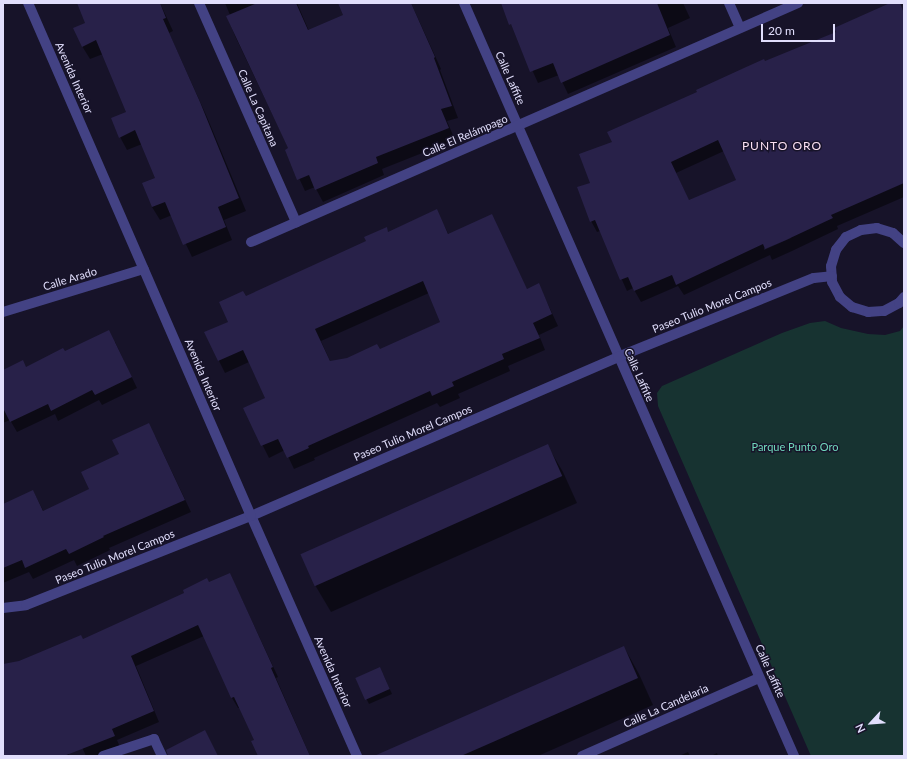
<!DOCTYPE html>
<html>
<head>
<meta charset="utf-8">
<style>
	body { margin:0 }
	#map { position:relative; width:907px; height:759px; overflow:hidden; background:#171329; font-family:Lato,sans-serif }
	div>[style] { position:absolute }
	.green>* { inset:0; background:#173331 }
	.shadow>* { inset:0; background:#0007 }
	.building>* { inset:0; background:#282149; transform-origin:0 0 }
	.minor>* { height:10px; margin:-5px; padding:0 5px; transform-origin:5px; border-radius:5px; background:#434284 }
	.tertiary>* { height:10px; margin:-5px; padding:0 5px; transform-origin:5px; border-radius:5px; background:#434284 }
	span { translate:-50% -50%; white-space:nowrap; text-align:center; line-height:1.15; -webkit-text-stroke:3px #171329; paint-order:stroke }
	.street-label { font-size:11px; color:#e1defc }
	.park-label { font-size:11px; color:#6fd8bc }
	.neighbourhood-label { font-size:12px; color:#fce0f3; letter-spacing:1px }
	.frame { position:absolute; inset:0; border:4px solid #e1defc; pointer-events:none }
	.north { position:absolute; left:851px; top:703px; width:40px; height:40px; -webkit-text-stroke:3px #171329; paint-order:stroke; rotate:244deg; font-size:11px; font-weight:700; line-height:16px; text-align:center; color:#e1defc }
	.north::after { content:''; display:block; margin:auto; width:14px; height:18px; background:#e1defc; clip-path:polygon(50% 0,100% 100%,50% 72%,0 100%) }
	.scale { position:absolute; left:761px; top:24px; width:74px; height:18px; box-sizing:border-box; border:2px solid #e1defc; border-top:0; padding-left:5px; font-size:12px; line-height:14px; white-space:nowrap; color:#e1defc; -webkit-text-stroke:3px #171329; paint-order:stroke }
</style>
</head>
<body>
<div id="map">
	<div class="green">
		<i style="clip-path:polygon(825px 321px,841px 328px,868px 334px,885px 335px,900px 331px,904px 326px,904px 756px,811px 756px,658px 406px,657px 393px,662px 386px,782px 333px,810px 323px)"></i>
	</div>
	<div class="shadow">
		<i style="clip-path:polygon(78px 3px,160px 3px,173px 31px,169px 33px,207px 117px,246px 211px,224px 220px,232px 240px,192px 257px,172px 215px,160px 220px,152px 207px,156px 178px,142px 144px,127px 150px,120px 137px,128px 112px,103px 54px,90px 59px,82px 46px,86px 23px)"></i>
		<i style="clip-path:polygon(225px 3px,297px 3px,309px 31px,344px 16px,339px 3px,411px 3px,441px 69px,440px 70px,458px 118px,447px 121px,455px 140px,382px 169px,384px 175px,323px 202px,315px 187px,305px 191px,286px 150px,289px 149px,235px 36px,227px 16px,230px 15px)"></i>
		<i style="clip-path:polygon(502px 3px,683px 3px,690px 18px,668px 28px,676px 47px,568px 94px,559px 75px,538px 83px)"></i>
		<i style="clip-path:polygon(evenodd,893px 3px,899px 3px,904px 12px,904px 197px,837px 226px,838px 229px,792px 251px,772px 260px,770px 255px,684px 295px,678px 286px,641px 302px,633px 288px,627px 291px,600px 231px,597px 232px,591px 221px,591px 183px,613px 143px,765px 63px,837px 32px,893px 3px,724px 151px,737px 180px,689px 201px,676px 173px,724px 151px,893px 3px,790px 237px,791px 238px,764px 250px,764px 248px,790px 237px)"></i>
		<i style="clip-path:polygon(evenodd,436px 210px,449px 235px,492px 216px,527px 290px,539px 285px,558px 326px,539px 335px,545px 350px,508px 366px,510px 371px,458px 394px,460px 398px,440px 407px,437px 403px,314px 458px,315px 460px,294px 469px,285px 450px,269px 458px,244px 408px,266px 398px,249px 362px,225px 373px,205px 333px,229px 322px,246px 297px,367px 242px,386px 229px,388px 233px,436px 210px,429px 293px,441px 322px,380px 350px,332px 365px,321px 341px,429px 293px)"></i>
		<i style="clip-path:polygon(115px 342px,137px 388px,102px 405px,99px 400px,58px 421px,55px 414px,17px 432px,10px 420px,3px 423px,3px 371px,26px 368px,65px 352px)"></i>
		<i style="clip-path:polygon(155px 436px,191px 512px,109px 548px,110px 550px,77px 566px,74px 560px,33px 579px,29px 572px,3px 583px,3px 505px,33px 491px,44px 512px,90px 489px)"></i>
		<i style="clip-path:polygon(547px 445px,563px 472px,577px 503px,331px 612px,315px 585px)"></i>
		<i style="clip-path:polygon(230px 574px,278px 677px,276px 678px,310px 756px,263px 756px,240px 708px,238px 708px,232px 698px,204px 636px,136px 666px,159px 722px,117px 740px,120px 747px,98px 756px,86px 756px,66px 713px,69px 756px,3px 756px,3px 665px,19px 662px,83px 640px)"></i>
		<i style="clip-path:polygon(624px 647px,639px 674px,653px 705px,538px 756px,378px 756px)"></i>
		<i style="clip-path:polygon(383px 674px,392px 694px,369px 704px,357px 680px)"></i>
		<i style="clip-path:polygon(688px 752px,690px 756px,679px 756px)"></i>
		<i style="clip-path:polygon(717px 753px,718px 756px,711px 756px)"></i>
	</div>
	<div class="building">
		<i style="clip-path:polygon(77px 3px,160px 3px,166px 18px,163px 19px,200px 102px,239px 198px,218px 207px,226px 227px,183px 245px,165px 202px,152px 207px,142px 183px,155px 178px,135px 130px,119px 138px,111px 118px,126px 112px,96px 40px,82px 47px,73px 28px,85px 23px)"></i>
		<i style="clip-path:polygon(257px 3px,296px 3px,308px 30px,343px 15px,338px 3px,411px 3px,435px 57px,434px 58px,452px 106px,441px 109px,449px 128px,376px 157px,378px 163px,315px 190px,309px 175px,297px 180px,285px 150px,288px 148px,226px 16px)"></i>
		<i style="clip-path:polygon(501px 3px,657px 3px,670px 35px,561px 83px,553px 63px,530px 72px,511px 24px,509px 25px)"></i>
		<i style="clip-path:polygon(evenodd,890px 3px,900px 3px,904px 13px,904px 183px,831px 215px,833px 218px,786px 240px,765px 249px,763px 244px,676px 285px,672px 275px,634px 291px,628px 277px,620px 280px,595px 220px,590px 222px,577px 187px,590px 183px,579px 154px,612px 142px,607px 132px,697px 92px,696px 90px,744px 68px,764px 59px,765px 61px,836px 32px,834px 28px,890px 3px,718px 140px,736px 180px,689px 200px,671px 162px,718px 140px)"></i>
		<i style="clip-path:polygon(evenodd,437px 209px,448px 234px,492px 214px,527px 289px,539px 283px,552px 314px,533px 323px,540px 338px,502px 354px,504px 359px,452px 382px,454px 386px,432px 396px,430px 391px,308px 446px,309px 448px,287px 458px,278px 439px,261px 446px,243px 408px,265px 398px,243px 350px,218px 361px,204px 332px,228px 322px,219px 302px,243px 291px,246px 296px,366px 241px,364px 237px,387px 227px,388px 232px,437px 209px,423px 281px,440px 322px,380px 349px,377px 344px,347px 358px,330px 361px,315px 329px,423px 281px)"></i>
		<i style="clip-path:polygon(109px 330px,132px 377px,95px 395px,92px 390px,51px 411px,48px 404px,10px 422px,3px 408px,3px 370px,23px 360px,26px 367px,63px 348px,65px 351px)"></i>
		<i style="clip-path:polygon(149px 423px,185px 500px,103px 536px,104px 537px,69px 554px,66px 549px,25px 568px,22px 560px,3px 568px,3px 504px,33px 490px,43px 511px,89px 489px,81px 472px,119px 454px,112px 440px)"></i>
		<i style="left:548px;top:444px;width:35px;height:271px;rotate:66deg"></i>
		<i style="clip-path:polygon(230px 573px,273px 667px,271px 668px,310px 756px,258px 756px,251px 741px,254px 740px,234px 697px,231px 698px,198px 625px,131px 656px,154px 711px,112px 729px,115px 736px,64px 756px,3px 756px,3px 664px,19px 661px,81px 635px,83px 639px,184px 593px,183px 590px,207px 578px,209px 582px)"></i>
		<i style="clip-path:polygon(624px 646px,638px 678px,461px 756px,374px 756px)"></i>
		<i style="left:380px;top:667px;width:24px;height:27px;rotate:66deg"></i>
		<i style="clip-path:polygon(205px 730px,218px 756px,168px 756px,166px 750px)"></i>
	</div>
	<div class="minor">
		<i style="left:199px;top:3px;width:240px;rotate:66.1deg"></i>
		<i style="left:464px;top:3px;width:822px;rotate:66.33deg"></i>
		<i style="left:729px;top:3px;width:27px;rotate:66deg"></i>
		<i style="left:251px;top:242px;width:597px;rotate:-23.6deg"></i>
		<i style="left:904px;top:243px;width:15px;rotate:-138deg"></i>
		<i style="left:893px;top:233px;width:17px;rotate:-163deg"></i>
		<i style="left:877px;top:228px;width:16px;rotate:173deg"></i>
		<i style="left:861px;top:230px;width:17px;rotate:155deg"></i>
		<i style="left:846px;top:237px;width:16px;rotate:128deg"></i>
		<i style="left:836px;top:250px;width:17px;rotate:107deg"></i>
		<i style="left:831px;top:266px;width:16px;rotate:86deg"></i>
		<i style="left:832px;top:282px;width:17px;rotate:62deg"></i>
		<i style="left:840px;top:297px;width:16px;rotate:40deg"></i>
		<i style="left:852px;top:307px;width:17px;rotate:17deg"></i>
		<i style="left:868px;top:312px;width:16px;rotate:-4deg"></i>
		<i style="left:884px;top:311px;width:17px;rotate:-28deg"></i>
		<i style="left:899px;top:303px;width:8px;rotate:-50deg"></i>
		<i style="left:3px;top:312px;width:147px;rotate:-17deg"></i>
		<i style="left:103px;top:756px;width:54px;rotate:-18.4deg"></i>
		<i style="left:154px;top:739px;width:19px;rotate:65deg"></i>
		<i style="left:357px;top:756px;width:262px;rotate:-113.8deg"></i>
		<i style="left:251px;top:516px;width:400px;rotate:-23.4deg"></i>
		<i style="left:618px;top:357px;width:211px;rotate:-22deg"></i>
		<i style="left:814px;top:278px;width:18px;rotate:-6deg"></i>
		<i style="left:582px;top:756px;width:193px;rotate:-23.8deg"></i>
	</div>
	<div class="tertiary">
		<i style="left:3px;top:608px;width:23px;rotate:-7deg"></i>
		<i style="left:26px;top:605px;width:242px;rotate:-21.6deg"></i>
		<i style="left:251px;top:516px;width:559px;rotate:-113.49deg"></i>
	</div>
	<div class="street-label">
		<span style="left:74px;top:78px;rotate:66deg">Avenida Interior</span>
		<span style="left:510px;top:78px;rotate:66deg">Calle Laffite</span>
		<span style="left:258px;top:108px;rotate:66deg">Calle La Capitana</span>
		<span style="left:465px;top:136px;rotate:-23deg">Calle El Relámpago</span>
		<span style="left:70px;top:279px;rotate:-17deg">Calle Arado</span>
		<span style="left:712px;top:306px;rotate:-22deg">Paseo Tulio Morel Campos</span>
		<span style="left:203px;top:375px;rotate:67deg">Avenida Interior</span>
		<span style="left:639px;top:375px;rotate:66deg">Calle Laffite</span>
		<span style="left:413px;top:433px;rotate:-23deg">Paseo Tulio Morel Campos</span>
		<span style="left:115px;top:557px;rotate:-22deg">Paseo Tulio Morel Campos</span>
		<span style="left:770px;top:671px;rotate:66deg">Calle Laffite</span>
		<span style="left:333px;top:672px;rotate:66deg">Avenida Interior</span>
		<span style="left:666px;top:706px;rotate:-24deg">Calle La Candelaria</span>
	</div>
	<div class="park-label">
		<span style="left:795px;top:447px">Parque Punto Oro</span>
	</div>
	<div class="neighbourhood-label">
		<span style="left:782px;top:146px">PUNTO ORO</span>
	</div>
	<div class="frame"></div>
	<div class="north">N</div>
	<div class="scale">20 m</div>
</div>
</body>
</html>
